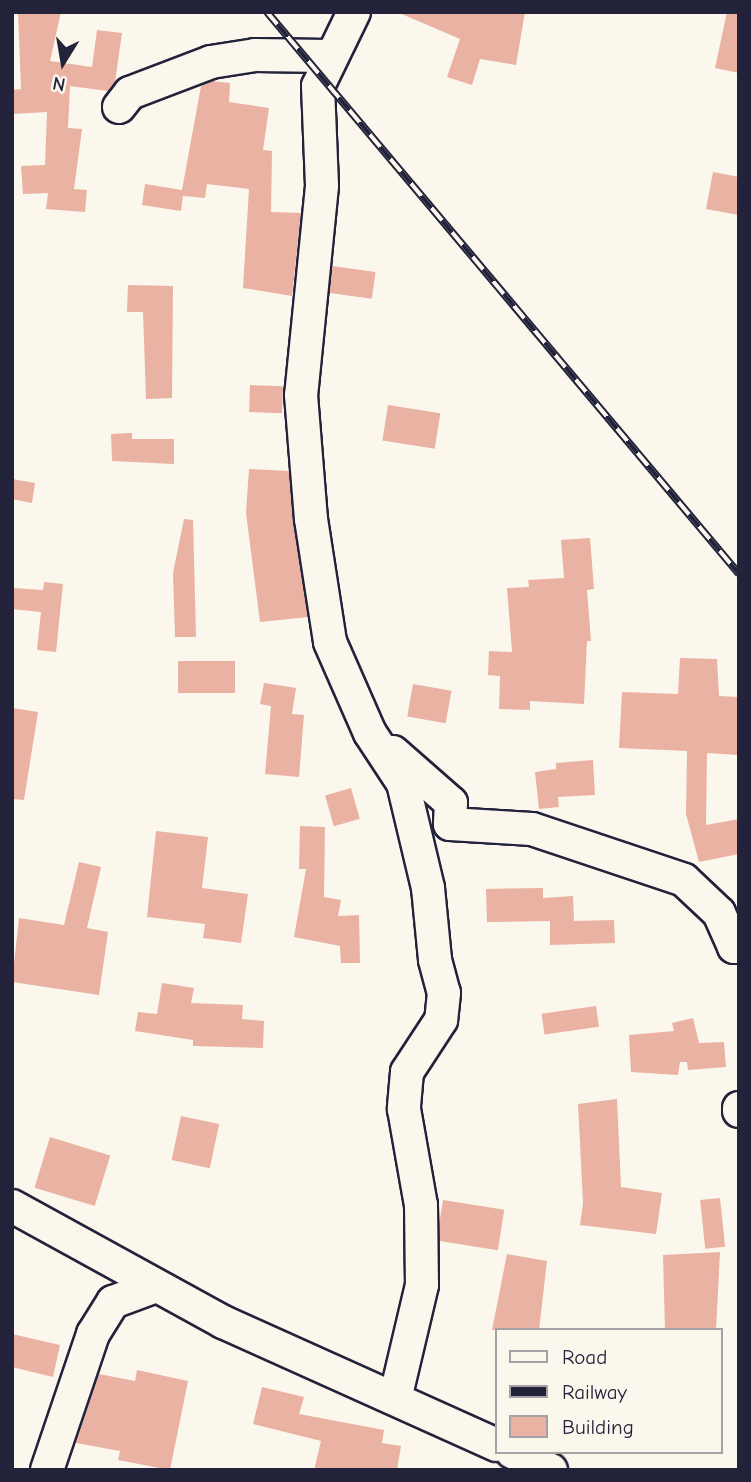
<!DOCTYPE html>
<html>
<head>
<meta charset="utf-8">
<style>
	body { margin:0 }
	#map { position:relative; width:751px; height:1482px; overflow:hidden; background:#fbf7ec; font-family:"Comic Neue",sans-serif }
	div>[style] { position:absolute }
	.building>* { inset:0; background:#eab2a3; transform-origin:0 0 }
	.roads { filter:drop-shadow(2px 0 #22223b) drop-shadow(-2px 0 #22223b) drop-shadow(0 2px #22223b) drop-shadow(0 -2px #22223b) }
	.minor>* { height:32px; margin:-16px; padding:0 16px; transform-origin:16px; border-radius:16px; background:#fbf7ec }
	.rail>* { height:8px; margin-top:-4px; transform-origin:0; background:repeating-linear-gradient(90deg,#fbf7ec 0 16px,#22223b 0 32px); box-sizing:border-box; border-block:2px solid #22223b }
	span { translate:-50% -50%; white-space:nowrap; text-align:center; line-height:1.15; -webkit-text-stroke:7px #fbf7ec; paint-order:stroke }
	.frame { position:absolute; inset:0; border:14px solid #22223b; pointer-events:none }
	.legend { position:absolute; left:495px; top:1328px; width:228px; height:126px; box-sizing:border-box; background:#fbf7ec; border:2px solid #a4a2a5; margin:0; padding:9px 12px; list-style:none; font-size:21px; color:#22223b }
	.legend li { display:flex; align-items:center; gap:14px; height:35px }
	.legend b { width:35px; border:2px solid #a4a2a5 }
	.north { position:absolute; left:28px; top:28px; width:70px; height:70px; -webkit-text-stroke:5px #fbf7ec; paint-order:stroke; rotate:191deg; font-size:19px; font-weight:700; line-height:28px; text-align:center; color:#22223b }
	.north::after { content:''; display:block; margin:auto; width:24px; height:32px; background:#22223b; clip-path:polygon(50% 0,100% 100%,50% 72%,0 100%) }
</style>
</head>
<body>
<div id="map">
	<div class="building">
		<i style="clip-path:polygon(18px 12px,61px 12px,50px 61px,92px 67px,97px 30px,122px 33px,115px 82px,108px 91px,70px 86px,68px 128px,82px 129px,74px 189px,87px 190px,85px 212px,46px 209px,48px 193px,23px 194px,21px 166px,45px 165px,47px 112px,12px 114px,12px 90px,21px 89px)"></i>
		<i style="clip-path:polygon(397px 12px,525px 12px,516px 65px,480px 59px,472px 85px,447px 77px,460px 39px)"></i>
		<i style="clip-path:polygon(727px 12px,739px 12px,739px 73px,715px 68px)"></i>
		<i style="clip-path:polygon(212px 81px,230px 83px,229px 102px,269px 108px,263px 150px,272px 151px,271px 212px,301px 213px,292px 296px,243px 288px,249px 189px,207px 184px,205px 198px,183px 196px,181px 211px,142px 205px,145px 184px,182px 190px,201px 86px)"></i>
		<i style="clip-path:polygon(713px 172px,739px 177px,739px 215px,706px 209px)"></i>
		<i style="left:332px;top:266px;width:44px;height:27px;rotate:8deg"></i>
		<i style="clip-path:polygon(128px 285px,173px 286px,172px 398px,146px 399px,143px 312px,127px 312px)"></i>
		<i style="left:250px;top:385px;width:33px;height:27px;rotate:2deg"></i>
		<i style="left:388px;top:405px;width:53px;height:36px;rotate:9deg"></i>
		<i style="clip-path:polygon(132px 433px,132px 439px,174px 439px,174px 464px,112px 461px,111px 434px)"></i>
		<i style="clip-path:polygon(249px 469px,289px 471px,308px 617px,260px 622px,246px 513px)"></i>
		<i style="clip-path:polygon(12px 479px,35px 483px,32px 503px,12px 499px)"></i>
		<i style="clip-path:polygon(184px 519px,193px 520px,196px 637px,175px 637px,173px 573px)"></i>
		<i style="clip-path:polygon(590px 538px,594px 589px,587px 590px,591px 641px,587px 641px,584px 704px,530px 701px,530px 710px,499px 709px,500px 676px,488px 675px,489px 651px,512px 652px,507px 588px,529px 587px,528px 580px,564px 578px,561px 540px)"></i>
		<i style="clip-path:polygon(44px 582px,63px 584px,56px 652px,37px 650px,41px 612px,12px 609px,12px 588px,43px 590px)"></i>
		<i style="clip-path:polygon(680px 658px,717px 659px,719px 696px,739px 697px,739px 755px,707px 753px,706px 825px,739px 819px,739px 854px,699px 862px,686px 814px,687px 751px,619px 748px,622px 692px,678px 694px)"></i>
		<i style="left:235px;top:661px;width:32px;height:57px;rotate:90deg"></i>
		<i style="clip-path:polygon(264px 683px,296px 688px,292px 714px,304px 715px,299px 777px,265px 774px,271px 706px,260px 704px)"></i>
		<i style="left:413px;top:684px;width:39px;height:33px;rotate:10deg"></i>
		<i style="clip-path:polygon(12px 708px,38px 712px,24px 800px,12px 799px)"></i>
		<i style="clip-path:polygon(593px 760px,595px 795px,558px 797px,559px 807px,539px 809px,535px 772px,556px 769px,556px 763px)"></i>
		<i style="left:351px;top:788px;width:32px;height:27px;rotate:74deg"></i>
		<i style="clip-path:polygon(300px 826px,325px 827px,324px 897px,341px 900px,338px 916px,359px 915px,360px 963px,341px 963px,340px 946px,294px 937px,306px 869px,299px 869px)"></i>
		<i style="clip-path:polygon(156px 831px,208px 837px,202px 888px,248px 894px,241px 943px,203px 938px,205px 924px,147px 917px)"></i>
		<i style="clip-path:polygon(79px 862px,101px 867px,87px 928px,108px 932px,99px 995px,12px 982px,19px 918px,64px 925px)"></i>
		<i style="clip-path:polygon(543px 888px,543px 898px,573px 896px,574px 921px,614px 920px,615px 943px,550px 945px,550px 921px,487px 922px,486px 889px)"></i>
		<i style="clip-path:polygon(162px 983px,194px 988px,191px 1003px,243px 1005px,242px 1019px,264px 1021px,263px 1048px,193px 1046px,193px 1040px,135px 1031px,138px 1012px,157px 1014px)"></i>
		<i style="left:596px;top:1006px;width:21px;height:55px;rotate:82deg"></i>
		<i style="clip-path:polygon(693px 1018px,699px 1043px,724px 1042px,726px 1067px,688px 1070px,687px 1062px,680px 1062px,678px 1075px,631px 1072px,629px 1035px,674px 1031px,672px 1023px)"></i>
		<i style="clip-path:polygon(617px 1099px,621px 1187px,662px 1193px,656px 1234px,580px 1225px,583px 1203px,578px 1104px)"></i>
		<i style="left:181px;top:1116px;width:39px;height:45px;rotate:12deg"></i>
		<i style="left:50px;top:1137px;width:63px;height:53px;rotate:17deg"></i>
		<i style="left:720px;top:1198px;width:49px;height:20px;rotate:84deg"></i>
		<i style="left:443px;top:1200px;width:62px;height:41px;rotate:9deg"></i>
		<i style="clip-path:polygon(720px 1252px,716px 1330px,665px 1330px,663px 1255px)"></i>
		<i style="clip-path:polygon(507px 1254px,547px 1261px,539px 1330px,492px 1330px)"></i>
		<i style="clip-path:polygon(12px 1334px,60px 1345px,53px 1377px,12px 1367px)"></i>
		<i style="clip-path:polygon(137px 1370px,188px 1381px,170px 1470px,118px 1460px,120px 1451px,76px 1443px,99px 1374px,135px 1381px)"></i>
		<i style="clip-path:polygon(262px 1387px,304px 1397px,299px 1414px,384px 1430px,382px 1443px,401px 1446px,397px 1470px,314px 1470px,321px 1441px,253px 1424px)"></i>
	</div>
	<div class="roads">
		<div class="minor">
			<i style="left:354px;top:12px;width:82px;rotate:115.9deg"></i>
			<i style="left:318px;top:86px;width:100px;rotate:87.7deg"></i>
			<i style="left:322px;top:186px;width:210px;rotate:95.7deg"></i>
			<i style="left:301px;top:395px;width:124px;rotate:85.4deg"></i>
			<i style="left:311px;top:519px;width:124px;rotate:81.2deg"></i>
			<i style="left:330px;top:642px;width:99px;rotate:66.3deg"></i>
			<i style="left:370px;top:733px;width:60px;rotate:56.6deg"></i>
			<i style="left:403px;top:783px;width:108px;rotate:76.6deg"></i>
			<i style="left:428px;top:888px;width:72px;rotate:84.4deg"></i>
			<i style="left:435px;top:960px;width:34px;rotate:75deg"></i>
			<i style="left:444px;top:993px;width:27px;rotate:96deg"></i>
			<i style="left:441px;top:1020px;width:62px;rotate:123.2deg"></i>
			<i style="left:407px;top:1072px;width:37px;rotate:95deg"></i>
			<i style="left:404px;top:1109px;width:97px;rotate:80deg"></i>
			<i style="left:421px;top:1205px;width:80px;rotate:89.3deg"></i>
			<i style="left:422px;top:1285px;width:117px;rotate:103.3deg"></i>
			<i style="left:119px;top:107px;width:18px;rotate:-52deg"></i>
			<i style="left:130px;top:93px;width:87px;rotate:-20.9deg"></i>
			<i style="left:211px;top:62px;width:45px;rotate:-9deg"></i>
			<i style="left:255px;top:55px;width:74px;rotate:0.8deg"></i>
			<i style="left:393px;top:752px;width:77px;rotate:41.3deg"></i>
			<i style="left:451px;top:803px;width:21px;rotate:93deg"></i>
			<i style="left:450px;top:824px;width:82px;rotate:3.5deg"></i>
			<i style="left:532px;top:829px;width:160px;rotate:18.5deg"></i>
			<i style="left:684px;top:880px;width:48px;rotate:43.3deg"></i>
			<i style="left:719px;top:913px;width:37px;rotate:66deg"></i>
			<i style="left:734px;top:947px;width:5px"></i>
			<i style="left:739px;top:1108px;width:3px;rotate:90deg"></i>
			<i style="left:12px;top:1206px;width:241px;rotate:28.8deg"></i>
			<i style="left:223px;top:1322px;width:300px;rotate:24.2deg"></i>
			<i style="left:512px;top:1452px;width:43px;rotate:24.8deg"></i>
			<i style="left:47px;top:1470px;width:144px;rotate:-71.3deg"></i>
			<i style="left:93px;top:1334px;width:38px;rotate:-58deg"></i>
			<i style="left:113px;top:1302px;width:46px;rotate:-20.4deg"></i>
		</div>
	</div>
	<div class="rail">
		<i style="left:267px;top:12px;width:734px;rotate:49.97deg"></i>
	</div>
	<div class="frame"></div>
	<ul class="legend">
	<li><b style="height:9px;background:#fbf7ec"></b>Road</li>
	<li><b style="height:9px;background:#22223b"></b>Railway</li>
	<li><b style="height:19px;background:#eab2a3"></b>Building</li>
	</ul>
	<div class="north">N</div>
</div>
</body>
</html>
